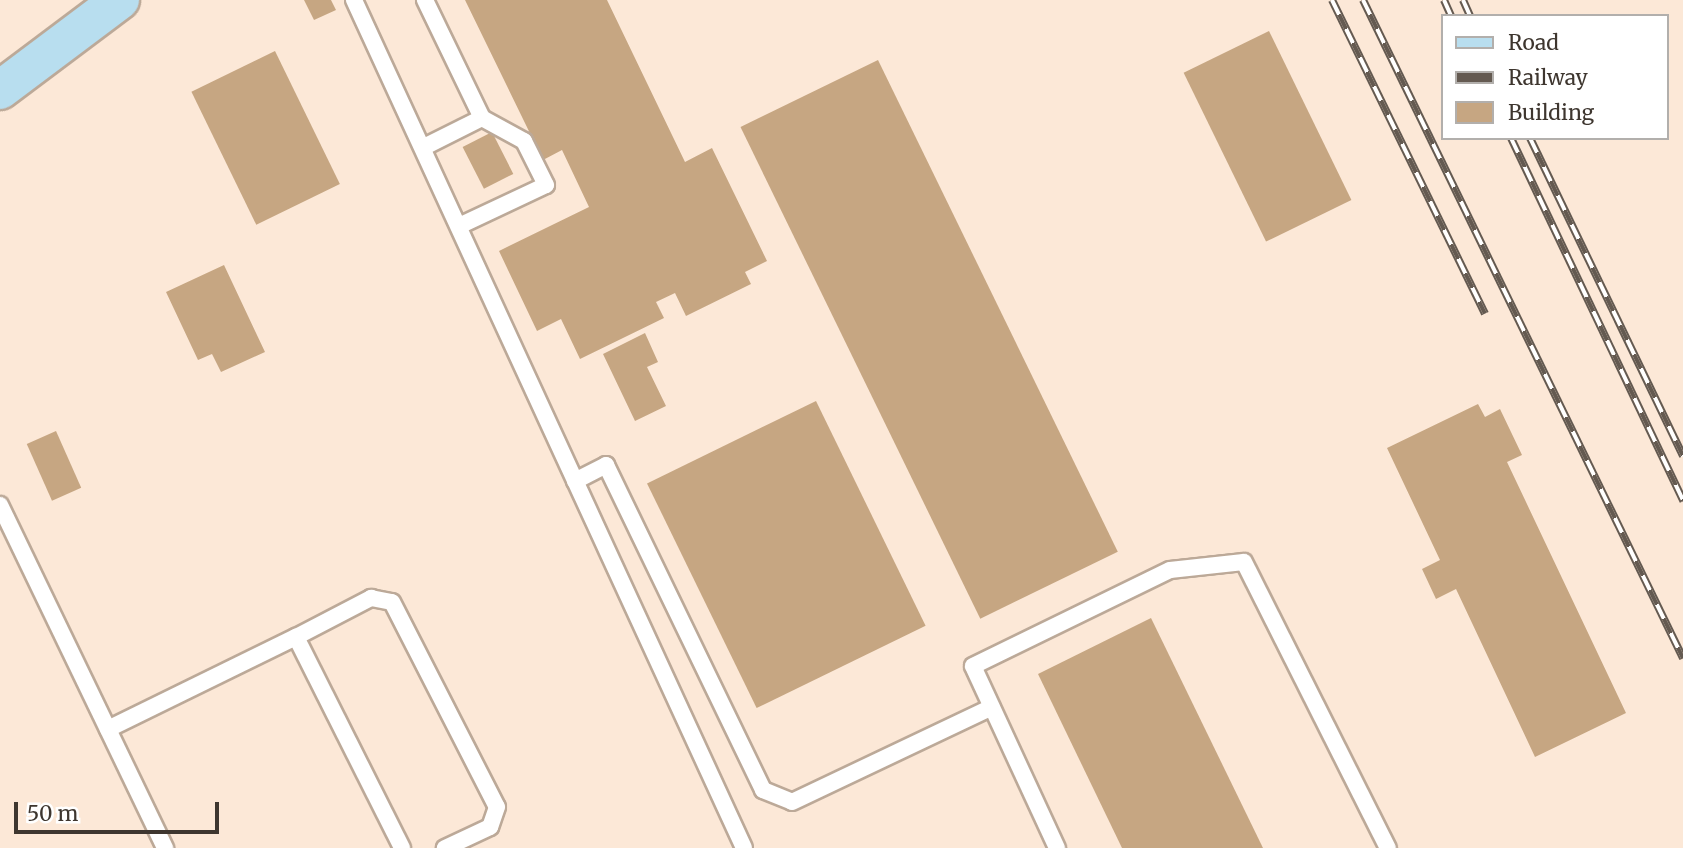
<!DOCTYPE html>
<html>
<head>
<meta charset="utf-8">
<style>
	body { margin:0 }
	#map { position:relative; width:1683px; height:848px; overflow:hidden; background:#fce8d7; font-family:Merriweather,serif }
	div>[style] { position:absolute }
	.building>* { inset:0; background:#c6a682; transform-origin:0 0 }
	.roads { filter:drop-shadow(2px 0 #bca998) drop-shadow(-2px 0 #bca998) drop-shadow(0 2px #bca998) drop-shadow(0 -2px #bca998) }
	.service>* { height:16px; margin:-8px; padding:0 8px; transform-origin:8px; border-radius:8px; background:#fff }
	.secondary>* { height:38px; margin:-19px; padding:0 19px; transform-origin:19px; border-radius:19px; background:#b8deef }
	.rail>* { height:8px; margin-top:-4px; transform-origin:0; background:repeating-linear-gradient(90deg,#fff 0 16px,#645a51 0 32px); box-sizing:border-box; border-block:2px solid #645a51 }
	span { translate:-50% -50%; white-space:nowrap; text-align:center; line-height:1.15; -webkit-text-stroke:5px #fff; paint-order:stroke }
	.legend { position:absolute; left:1441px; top:14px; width:228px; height:126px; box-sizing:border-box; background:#fff; border:2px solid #b2afac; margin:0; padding:9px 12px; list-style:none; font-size:21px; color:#3e362f }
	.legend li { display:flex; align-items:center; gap:14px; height:35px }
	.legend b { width:35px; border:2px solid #b2afac }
	.scale { position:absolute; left:14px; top:802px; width:205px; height:32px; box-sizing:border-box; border:4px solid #3e362f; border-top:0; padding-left:9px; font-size:21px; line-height:24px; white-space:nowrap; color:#3e362f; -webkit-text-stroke:5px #fff; paint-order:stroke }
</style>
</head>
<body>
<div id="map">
	<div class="building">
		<i style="clip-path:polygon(304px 0,331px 0,336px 10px,314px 20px)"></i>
		<i style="clip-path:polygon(465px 0,607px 0,685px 162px,712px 148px,767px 261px,745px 272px,751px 284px,686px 316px,675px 293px,656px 302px,664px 318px,580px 359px,561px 319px,537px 331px,499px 251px,589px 207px,562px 150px,543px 160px)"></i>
		<i style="left:1269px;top:31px;width:188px;height:95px;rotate:64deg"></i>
		<i style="left:275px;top:51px;width:148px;height:93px;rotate:64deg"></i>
		<i style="left:878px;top:60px;width:547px;height:153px;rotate:64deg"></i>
		<i style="left:492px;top:132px;width:47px;height:33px;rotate:63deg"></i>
		<i style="clip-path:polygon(224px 265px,265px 352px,221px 372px,212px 354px,198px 360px,166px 292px)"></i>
		<i style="clip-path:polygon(645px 333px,658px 362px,647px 367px,666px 406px,635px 421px,603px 354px)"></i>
		<i style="left:816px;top:401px;width:250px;height:188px;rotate:64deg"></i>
		<i style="clip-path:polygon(1478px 404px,1485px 417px,1500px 409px,1522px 455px,1507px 462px,1626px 713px,1535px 757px,1456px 589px,1436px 599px,1422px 569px,1440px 560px,1387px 448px)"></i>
		<i style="left:56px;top:431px;width:62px;height:32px;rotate:66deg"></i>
		<i style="clip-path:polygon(1151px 618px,1263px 848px,1122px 848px,1038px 674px)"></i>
	</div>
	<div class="roads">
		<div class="service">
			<i style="left:354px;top:0;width:933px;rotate:65.3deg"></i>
			<i style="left:424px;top:147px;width:65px;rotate:-26.6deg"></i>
			<i style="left:482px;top:118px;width:131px;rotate:-115.8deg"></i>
			<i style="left:459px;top:226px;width:96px;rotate:-25.2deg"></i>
			<i style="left:546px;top:185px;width:49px;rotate:-116.6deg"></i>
			<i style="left:524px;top:141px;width:48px;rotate:-151.3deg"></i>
			<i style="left:575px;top:481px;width:35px;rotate:-27deg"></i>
			<i style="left:606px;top:465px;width:361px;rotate:64.2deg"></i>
			<i style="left:763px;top:790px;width:31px;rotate:22deg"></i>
			<i style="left:792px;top:802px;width:221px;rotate:-25.4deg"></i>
			<i style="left:0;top:505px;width:381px;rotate:64.3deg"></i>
			<i style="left:296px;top:637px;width:85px;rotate:-27.5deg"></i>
			<i style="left:371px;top:598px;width:21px;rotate:11deg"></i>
			<i style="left:392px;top:602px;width:230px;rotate:62.9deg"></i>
			<i style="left:497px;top:807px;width:21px;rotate:109deg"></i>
			<i style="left:490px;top:827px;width:50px;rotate:155deg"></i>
			<i style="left:108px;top:729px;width:209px;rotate:-26.1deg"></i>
			<i style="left:296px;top:637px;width:236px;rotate:63.3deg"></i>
			<i style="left:1057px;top:848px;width:200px;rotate:-114.8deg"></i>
			<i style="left:973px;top:666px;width:219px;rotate:-26deg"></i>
			<i style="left:1170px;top:570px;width:74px;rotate:-6.2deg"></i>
			<i style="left:1244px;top:562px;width:320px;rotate:63.3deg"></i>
		</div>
		<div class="secondary">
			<i style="left:0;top:90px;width:150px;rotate:-36.9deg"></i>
		</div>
	</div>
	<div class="rail">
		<i style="left:1332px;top:0;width:349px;rotate:64deg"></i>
		<i style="left:1363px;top:0;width:732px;rotate:64.07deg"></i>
		<i style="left:1444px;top:0;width:17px;rotate:66deg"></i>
		<i style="left:1463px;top:0;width:17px;rotate:66deg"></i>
		<i style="left:1511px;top:138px;width:402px;rotate:64.6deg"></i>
		<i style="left:1530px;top:138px;width:353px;rotate:64.3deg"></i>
	</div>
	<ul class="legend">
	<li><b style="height:9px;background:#b8deef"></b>Road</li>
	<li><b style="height:9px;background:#645a51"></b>Railway</li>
	<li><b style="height:19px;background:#c6a682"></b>Building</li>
	</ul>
	<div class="scale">50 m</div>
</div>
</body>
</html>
